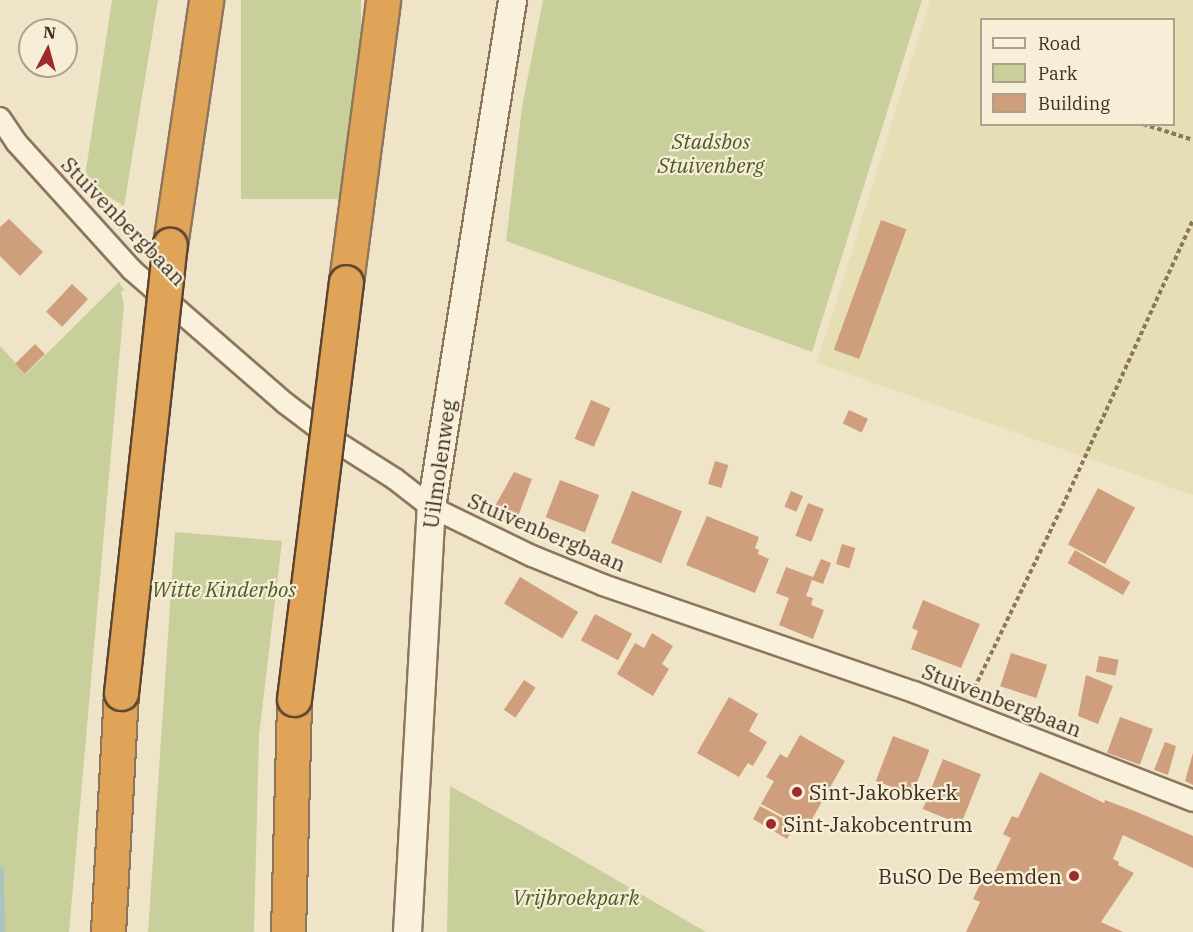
<!DOCTYPE html>
<html>
<head>
<meta charset="utf-8">
<style>
	body { margin:0 }
	#map { position:relative; width:1193px; height:932px; overflow:hidden; background:#f0e4c8; font-family:"IBM Plex Serif",serif }
	div>[style] { position:absolute }
	.farmland>* { inset:0; background:#e6deb5 }
	.green>* { inset:0; background:#c9cf9b; transform-origin:0 0 }
	.stream>* { height:7px; margin:-3.5px; padding:0 3.5px; transform-origin:3.5px; border-radius:3.5px; background:#a9c4bc }
	.building>* { inset:0; background:#cf9f7d; transform-origin:0 0 }
	.path>* { height:4px; margin-top:-2px; transform-origin:0; background:repeating-linear-gradient(90deg,#8d765c 0 4.5px,transparent 0 7.5px) }
	.roads { filter:drop-shadow(2px 0 #8d765c) drop-shadow(-2px 0 #8d765c) drop-shadow(0 2px #8d765c) drop-shadow(0 -2px #8d765c) }
	.street>* { height:20px; margin:-10px; padding:0 10px; transform-origin:10px; border-radius:10px; background:#faf1dc }
	.secondary>* { height:27px; margin:-13.5px; padding:0 13.5px; transform-origin:13.5px; border-radius:13.5px; background:#faf1dc }
	.highway>* { height:33px; margin:-16.5px; padding:0 16.5px; transform-origin:16.5px; border-radius:16.5px; background:#e0a458 }
	.bridges { filter:drop-shadow(2px 0 #5b4430) drop-shadow(-2px 0 #5b4430) drop-shadow(0 2px #5b4430) drop-shadow(0 -2px #5b4430) }
	.highway-bridge>* { height:33px; margin:-16.5px; padding:0 16.5px; transform-origin:16.5px; border-radius:16.5px; background:#e0a458 }
	.dots>* { width:16px; height:16px; translate:-50% -50%; box-sizing:border-box; border:3px solid #f7eed8; border-radius:50% }
	span { translate:-50% -50%; white-space:nowrap; text-align:center; line-height:1.15; -webkit-text-stroke:4.5px #f7eed8; paint-order:stroke }
	.park-label { font-size:21px; color:#4d5a26; font-style:italic }
	.street-label { font-size:21px; color:#3d2e20 }
	.poi-label { font-size:21px; color:#3d2e20 }
	.left { translate:0 -50%; text-align:left }
	.right { translate:-100% -50%; text-align:right }
	.legend { position:absolute; left:980px; top:18px; width:195px; height:108px; box-sizing:border-box; background:#f7eed8; border:2px solid #ada18e; margin:0; padding:8px 10px; list-style:none; font-size:18px; color:#3d2e20 }
	.legend li { display:flex; align-items:center; gap:12px; height:30px }
	.legend b { width:30px; border:2px solid #ada18e }
	.north { position:absolute; left:18px; top:18px; width:60px; height:60px; box-sizing:border-box; background:#f7eed8; border:2px solid #ada18e; border-radius:50%; rotate:6deg; font-size:16px; font-weight:700; line-height:24px; text-align:center; color:#3d2e20 }
	.north::after { content:''; display:block; margin:auto; width:21px; height:27px; background:#9e2a2b; clip-path:polygon(50% 0,100% 100%,50% 72%,0 100%) }
</style>
</head>
<body>
<div id="map">
	<div class="farmland">
		<i style="clip-path:polygon(evenodd,930px 0,1193px 0,1193px 495px,817px 363px,930px 0,982px 20px,1174px 20px,1174px 124px,982px 124px,982px 20px)"></i>
	</div>
	<div class="green">
		<i style="clip-path:polygon(112px 0,158px 0,124px 206px,84px 182px)"></i>
		<i style="left:241px;top:0;width:120px;height:199px"></i>
		<i style="clip-path:polygon(543px 0,922px 0,812px 352px,506px 241px,522px 107px)"></i>
		<i style="clip-path:polygon(119px 282px,124px 290px,121px 292px,124px 305px,69px 932px,0 932px,0 346px,26px 374px)"></i>
		<i style="clip-path:polygon(175px 532px,282px 541px,259px 736px,254px 932px,148px 932px)"></i>
		<i style="clip-path:polygon(450px 786px,546px 839px,706px 932px,447px 932px)"></i>
	</div>
	<div class="stream">
		<i style="left:0;top:870px;width:62px;rotate:89.1deg"></i>
	</div>
	<div class="building">
		<i style="clip-path:polygon(9px 219px,43px 252px,20px 276px,0 256px,0 227px)"></i>
		<i style="left:881px;top:220px;width:27px;height:138px;rotate:20deg"></i>
		<i style="left:72px;top:284px;width:22px;height:38px;rotate:43deg"></i>
		<i style="left:35px;top:344px;width:14px;height:28px;rotate:45deg"></i>
		<i style="left:591px;top:400px;width:21px;height:42px;rotate:23deg"></i>
		<i style="left:849px;top:410px;width:21px;height:15px;rotate:25deg"></i>
		<i style="left:715px;top:461px;width:14px;height:24px;rotate:17deg"></i>
		<i style="clip-path:polygon(514px 472px,532px 479px,516px 522px,508px 518px,506px 522px,490px 515px)"></i>
		<i style="left:560px;top:480px;width:42px;height:40px;rotate:21deg"></i>
		<i style="left:1098px;top:488px;width:42px;height:64px;rotate:28deg"></i>
		<i style="left:632px;top:491px;width:54px;height:56px;rotate:22deg"></i>
		<i style="left:791px;top:491px;width:13px;height:17px;rotate:23deg"></i>
		<i style="left:808px;top:503px;width:17px;height:35px;rotate:21deg"></i>
		<i style="clip-path:polygon(707px 516px,759px 537px,755px 548px,759px 550px,758px 554px,769px 559px,755px 593px,686px 565px)"></i>
		<i style="left:842px;top:544px;width:14px;height:21px;rotate:17deg"></i>
		<i style="left:1075px;top:550px;width:64px;height:15px;rotate:30deg"></i>
		<i style="clip-path:polygon(821px 559px,831px 563px,823px 584px,812px 580px,806px 596px,813px 598px,811px 605px,824px 610px,813px 639px,779px 625px,789px 598px,776px 593px,786px 567px,813px 577px)"></i>
		<i style="left:520px;top:577px;width:68px;height:31px;rotate:31deg"></i>
		<i style="clip-path:polygon(923px 600px,980px 624px,961px 668px,911px 649px,918px 631px,912px 628px)"></i>
		<i style="left:595px;top:614px;width:42px;height:30px;rotate:28deg"></i>
		<i style="clip-path:polygon(652px 633px,673px 646px,662px 664px,669px 669px,653px 696px,617px 674px,635px 643px,644px 648px)"></i>
		<i style="left:1011px;top:653px;width:38px;height:35px;rotate:18deg"></i>
		<i style="left:1099px;top:656px;width:20px;height:16px;rotate:11deg"></i>
		<i style="clip-path:polygon(1086px 675px,1113px 686px,1098px 724px,1078px 716px)"></i>
		<i style="left:524px;top:680px;width:14px;height:36px;rotate:34deg"></i>
		<i style="clip-path:polygon(729px 697px,758px 714px,749px 731px,767px 742px,753px 766px,748px 763px,739px 777px,697px 753px)"></i>
		<i style="left:1120px;top:717px;width:35px;height:38px;rotate:20deg"></i>
		<i style="clip-path:polygon(800px 735px,845px 761px,807px 828px,796px 823px,787px 839px,753px 819px,760px 806px,784px 819px,785px 817px,761px 804px,774px 781px,766px 777px,780px 754px,787px 758px)"></i>
		<i style="left:893px;top:736px;width:39px;height:48px;rotate:21deg"></i>
		<i style="clip-path:polygon(1165px 742px,1176px 746px,1168px 775px,1154px 770px)"></i>
		<i style="clip-path:polygon(1193px 753px,1193px 785px,1185px 781px)"></i>
		<i style="left:943px;top:759px;width:41px;height:54px;rotate:22deg"></i>
		<i style="clip-path:polygon(1040px 772px,1104px 803px,1105px 800px,1137px 812px,1193px 836px,1193px 868px,1123px 835px,1113px 859px,1119px 862px,1118px 865px,1134px 873px,1101px 922px,1123px 932px,966px 932px,980px 902px,973px 899px,982px 880px,990px 882px,1011px 838px,1003px 834px,1012px 816px,1018px 818px)"></i>
	</div>
	<div class="path">
		<i style="left:1143px;top:124px;width:52px;rotate:17.7deg"></i>
		<i style="left:971px;top:695px;width:225px;rotate:-64.2deg"></i>
		<i style="left:1069px;top:492px;width:299px;rotate:-65.5deg"></i>
	</div>
	<div class="roads">
		<div class="street">
			<i style="left:0;top:118px;width:29px;rotate:56deg"></i>
			<i style="left:16px;top:142px;width:173px;rotate:47.8deg"></i>
			<i style="left:132px;top:270px;width:203px;rotate:41deg"></i>
			<i style="left:285px;top:403px;width:63px;rotate:37.2deg"></i>
			<i style="left:335px;top:441px;width:71px;rotate:32.3deg"></i>
			<i style="left:395px;top:479px;width:46px;rotate:37.9deg"></i>
			<i style="left:431px;top:507px;width:112px;rotate:25.9deg"></i>
			<i style="left:532px;top:556px;width:77px;rotate:22.2deg"></i>
			<i style="left:603px;top:585px;width:329px;rotate:19deg"></i>
			<i style="left:914px;top:692px;width:300px;rotate:21.3deg"></i>
		</div>
		<div class="secondary">
			<i style="left:407px;top:932px;width:426px;rotate:-86.8deg"></i>
			<i style="left:431px;top:507px;width:513px;rotate:-80.92deg"></i>
		</div>
		<div class="highway">
			<i style="left:170px;top:245px;width:248px;rotate:-81.6deg"></i>
			<i style="left:346px;top:282px;width:284px;rotate:-82.5deg"></i>
			<i style="left:108px;top:932px;width:239px;rotate:-86.9deg"></i>
			<i style="left:288px;top:932px;width:233px;rotate:-88.5deg"></i>
		</div>
	</div>
	<div class="bridges">
		<div class="highway-bridge">
			<i style="left:121px;top:693px;width:451px;rotate:-83.8deg"></i>
			<i style="left:294px;top:699px;width:420px;rotate:-82.9deg"></i>
		</div>
	</div>
	<div class="dots">
		<i style="left:797px;top:792px;background:#9e2a2b"></i>
		<i style="left:771px;top:824px;background:#9e2a2b"></i>
		<i style="left:1074px;top:876px;background:#9e2a2b"></i>
	</div>
	<div class="park-label">
		<span style="left:711px;top:153px">Stadsbos<br>Stuivenberg</span>
		<span style="left:224px;top:589px">Witte Kinderbos</span>
		<span style="left:576px;top:897px">Vrijbroekpark</span>
	</div>
	<div class="street-label">
		<span style="left:124px;top:221px;rotate:46deg">Stuivenbergbaan</span>
		<span style="left:439px;top:464px;rotate:-82deg">Uilmolenweg</span>
		<span style="left:547px;top:532px;rotate:23deg">Stuivenbergbaan</span>
		<span style="left:1002px;top:700px;rotate:21deg">Stuivenbergbaan</span>
	</div>
	<div class="poi-label">
		<span class="left" style="left:809px;top:792px">Sint-Jakobkerk</span>
		<span class="left" style="left:783px;top:824px">Sint-Jakobcentrum</span>
		<span class="right" style="left:1062px;top:876px">BuSO De Beemden</span>
	</div>
	<ul class="legend">
	<li><b style="height:8px;background:#faf1dc"></b>Road</li>
	<li><b style="height:16px;background:#c9cf9b"></b>Park</li>
	<li><b style="height:16px;background:#cf9f7d"></b>Building</li>
	</ul>
	<div class="north">N</div>
</div>
</body>
</html>
